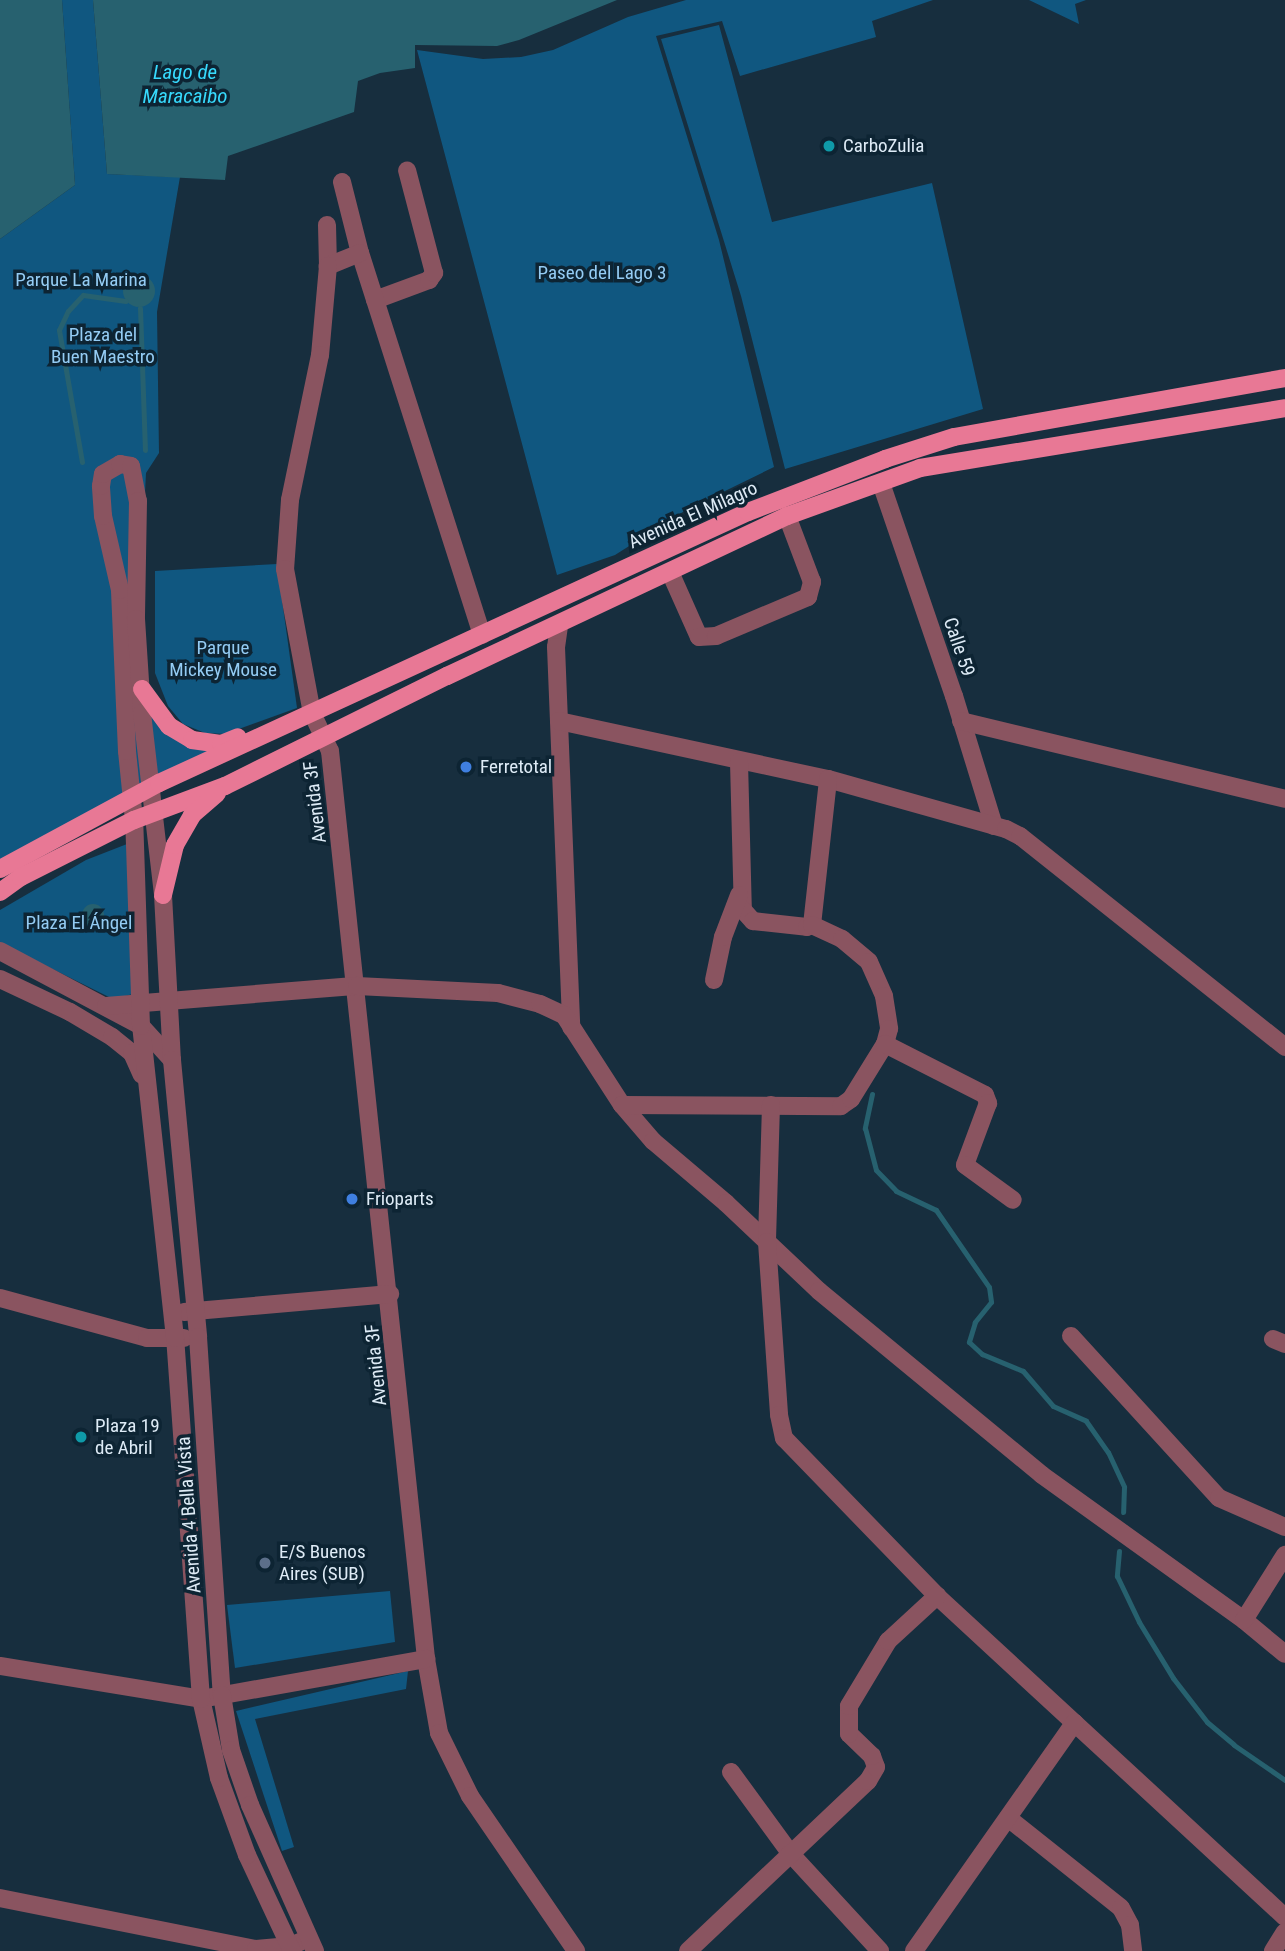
<!DOCTYPE html>
<html>
<head>
<meta charset="utf-8">
<style>
	body { margin:0 }
	#map { position:relative; width:1285px; height:1951px; overflow:hidden; background:#172e3e; font-family:"Roboto Condensed",sans-serif }
	div>[style] { position:absolute }
	.green>* { inset:0; background:#105780 }
	.water>* { inset:0; background:#27616f }
	.round { border-radius:50% }
	.stream>* { height:5px; margin:-2.5px; padding:0 2.5px; transform-origin:2.5px; border-radius:2.5px; background:#27616f }
	.minor>* { height:18px; margin:-9px; padding:0 9px; transform-origin:9px; border-radius:9px; background:#8a5460 }
	.major>* { height:18px; margin:-9px; padding:0 9px; transform-origin:9px; border-radius:9px; background:#e87895 }
	.dots>* { width:19px; height:19px; translate:-50% -50%; box-sizing:border-box; border:4px solid #0d2433; border-radius:50% }
	span { translate:-50% -50%; white-space:nowrap; text-align:center; line-height:1.15; -webkit-text-stroke:7px #0d2433; paint-order:stroke }
	.poi-label { font-size:19px; color:#deebf6 }
	.left { translate:0 -50%; text-align:left }
	.park-label { font-size:19px; color:#94ccf4 }
	.street-label { font-size:19px; color:#deebf6 }
	.water-label { font-size:21px; color:#37dafd; font-style:italic }
</style>
</head>
<body>
<div id="map">
	<div class="green">
		<i style="clip-path:polygon(62px 0,93px 0,107px 174px,180px 177px,157px 312px,159px 453px,146px 473px,142px 553px,146px 682px,160px 706px,209px 751px,0 864px,0 239px,75px 185px)"></i>
		<i style="clip-path:polygon(686px 0,933px 0,872px 21px,876px 37px,740px 76px,722px 21px,656px 36px,719px 240px,774px 467px,686px 510px,615px 555px,557px 575px,417px 50px,483px 59px,521px 57px,553px 50px,628px 17px)"></i>
		<i style="clip-path:polygon(1029px 0,1086px 0,1075px 4px,1079px 24px)"></i>
		<i style="clip-path:polygon(719px 25px,772px 222px,932px 183px,983px 409px,785px 469px,741px 296px,661px 39px)"></i>
		<i style="clip-path:polygon(277px 564px,297px 708px,225px 734px,205px 733px,183px 724px,168px 706px,155px 673px,155px 571px)"></i>
		<i style="clip-path:polygon(127px 844px,133px 994px,113px 999px,0 943px,0 910px,86px 860px)"></i>
		<i style="clip-path:polygon(390px 1591px,395px 1642px,235px 1668px,227px 1605px)"></i>
		<i style="clip-path:polygon(408px 1671px,406px 1689px,255px 1719px,294px 1847px,282px 1851px,236px 1711px)"></i>
	</div>
	<div class="water">
		<i style="clip-path:polygon(0 0,62px 0,75px 185px,0 239px)"></i>
		<i style="clip-path:polygon(93px 0,617px 0,519px 40px,497px 46px,415px 45px,415px 68px,380px 73px,358px 81px,354px 112px,228px 156px,225px 180px,107px 174px)"></i>
		<i class="round" style="left:123px;top:275px;width:32px;height:32px"></i>
		<i class="round" style="left:82px;top:904px;width:22px;height:22px"></i>
	</div>
	<div class="stream">
		<i style="left:140px;top:308px;width:142px;rotate:88deg"></i>
		<i style="left:82px;top:462px;width:134px;rotate:-99.9deg"></i>
		<i style="left:59px;top:330px;width:21px;rotate:-65deg"></i>
		<i style="left:68px;top:311px;width:22px;rotate:-47deg"></i>
		<i style="left:83px;top:295px;width:43px;rotate:7.9deg"></i>
		<i style="left:872px;top:1094px;width:35px;rotate:102deg"></i>
		<i style="left:865px;top:1128px;width:43px;rotate:75.3deg"></i>
		<i style="left:876px;top:1170px;width:29px;rotate:46deg"></i>
		<i style="left:896px;top:1191px;width:44px;rotate:25.4deg"></i>
		<i style="left:936px;top:1210px;width:93px;rotate:55.5deg"></i>
		<i style="left:989px;top:1287px;width:15px;rotate:82deg"></i>
		<i style="left:991px;top:1302px;width:26px;rotate:129deg"></i>
		<i style="left:975px;top:1322px;width:21px;rotate:107deg"></i>
		<i style="left:969px;top:1342px;width:18px;rotate:43deg"></i>
		<i style="left:982px;top:1354px;width:44px;rotate:22.5deg"></i>
		<i style="left:1023px;top:1371px;width:46px;rotate:49.4deg"></i>
		<i style="left:1053px;top:1406px;width:36px;rotate:24deg"></i>
		<i style="left:1086px;top:1421px;width:38px;rotate:55deg"></i>
		<i style="left:1108px;top:1452px;width:38px;rotate:65deg"></i>
		<i style="left:1124px;top:1487px;width:25px;rotate:92deg"></i>
		<i style="left:1119px;top:1551px;width:25px;rotate:95deg"></i>
		<i style="left:1117px;top:1576px;width:51px;rotate:64.4deg"></i>
		<i style="left:1139px;top:1622px;width:66px;rotate:58.7deg"></i>
		<i style="left:1173px;top:1678px;width:56px;rotate:52.3deg"></i>
		<i style="left:1207px;top:1722px;width:35px;rotate:40deg"></i>
		<i style="left:1234px;top:1745px;width:62px;rotate:34.5deg"></i>
	</div>
	<div class="minor">
		<i style="left:342px;top:182px;width:73px;rotate:75.8deg"></i>
		<i style="left:327px;top:225px;width:41px;rotate:88.6deg"></i>
		<i style="left:375px;top:300px;width:58px;rotate:-20.3deg"></i>
		<i style="left:429px;top:280px;width:9px;rotate:-54deg"></i>
		<i style="left:434px;top:273px;width:106px;rotate:-104.7deg"></i>
		<i style="left:881px;top:483px;width:225px;rotate:71.1deg"></i>
		<i style="left:954px;top:696px;width:136px;rotate:72.9deg"></i>
		<i style="left:670px;top:572px;width:71px;rotate:66deg"></i>
		<i style="left:699px;top:637px;width:17px;rotate:-3deg"></i>
		<i style="left:716px;top:636px;width:100px;rotate:-23deg"></i>
		<i style="left:808px;top:597px;width:16px;rotate:-75deg"></i>
		<i style="left:812px;top:582px;width:71px;rotate:-110.7deg"></i>
		<i style="left:559px;top:626px;width:21px;rotate:98deg"></i>
		<i style="left:556px;top:647px;width:381px;rotate:87.7deg"></i>
		<i style="left:482px;top:635px;width:401px;rotate:-107.7deg"></i>
		<i style="left:360px;top:253px;width:35px;rotate:158deg"></i>
		<i style="left:328px;top:266px;width:89px;rotate:95.1deg"></i>
		<i style="left:320px;top:355px;width:148px;rotate:101.7deg"></i>
		<i style="left:290px;top:500px;width:69px;rotate:94.1deg"></i>
		<i style="left:285px;top:569px;width:147px;rotate:79.4deg"></i>
		<i style="left:312px;top:713px;width:42px;rotate:64.7deg"></i>
		<i style="left:330px;top:751px;width:913px;rotate:83.96deg"></i>
		<i style="left:426px;top:1659px;width:75px;rotate:80deg"></i>
		<i style="left:439px;top:1733px;width:70px;rotate:63.8deg"></i>
		<i style="left:470px;top:1796px;width:188px;rotate:55.6deg"></i>
		<i style="left:559px;top:721px;width:275px;rotate:12.2deg"></i>
		<i style="left:828px;top:779px;width:185px;rotate:15.7deg"></i>
		<i style="left:1006px;top:829px;width:16px;rotate:27deg"></i>
		<i style="left:1020px;top:836px;width:339px;rotate:38.5deg"></i>
		<i style="left:961px;top:721px;width:333px;rotate:13.5deg"></i>
		<i style="left:739px;top:762px;width:148px;rotate:88.5deg"></i>
		<i style="left:743px;top:910px;width:15px;rotate:48deg"></i>
		<i style="left:753px;top:921px;width:54px;rotate:6.3deg"></i>
		<i style="left:807px;top:927px;width:5px;rotate:-22deg"></i>
		<i style="left:812px;top:925px;width:147px;rotate:-83.7deg"></i>
		<i style="left:812px;top:925px;width:33px;rotate:25deg"></i>
		<i style="left:842px;top:939px;width:35px;rotate:40deg"></i>
		<i style="left:869px;top:962px;width:37px;rotate:66deg"></i>
		<i style="left:884px;top:996px;width:33px;rotate:81deg"></i>
		<i style="left:889px;top:1029px;width:16px;rotate:105deg"></i>
		<i style="left:0;top:951px;width:160px;rotate:28deg"></i>
		<i style="left:141px;top:1026px;width:46px;rotate:47.6deg"></i>
		<i style="left:0;top:979px;width:77px;rotate:25.2deg"></i>
		<i style="left:70px;top:1012px;width:49px;rotate:30.8deg"></i>
		<i style="left:112px;top:1037px;width:26px;rotate:39deg"></i>
		<i style="left:132px;top:1053px;width:24px;rotate:66deg"></i>
		<i style="left:714px;top:980px;width:44px;rotate:-78.2deg"></i>
		<i style="left:723px;top:937px;width:45px;rotate:-69.1deg"></i>
		<i style="left:106px;top:1006px;width:252px;rotate:-4.6deg"></i>
		<i style="left:357px;top:986px;width:141px;rotate:2.8deg"></i>
		<i style="left:498px;top:993px;width:43px;rotate:14.7deg"></i>
		<i style="left:540px;top:1004px;width:26px;rotate:25deg"></i>
		<i style="left:564px;top:1015px;width:107px;rotate:57.2deg"></i>
		<i style="left:622px;top:1105px;width:48px;rotate:49.3deg"></i>
		<i style="left:653px;top:1141px;width:96px;rotate:40.3deg"></i>
		<i style="left:726px;top:1203px;width:128px;rotate:43.4deg"></i>
		<i style="left:819px;top:1291px;width:289px;rotate:39.5deg"></i>
		<i style="left:1042px;top:1475px;width:249px;rotate:35.7deg"></i>
		<i style="left:1244px;top:1620px;width:53px;rotate:39.7deg"></i>
		<i style="left:622px;top:1105px;width:219px;rotate:0.3deg"></i>
		<i style="left:841px;top:1106px;width:12px;rotate:-35deg"></i>
		<i style="left:851px;top:1099px;width:65px;rotate:-58.3deg"></i>
		<i style="left:885px;top:1044px;width:112px;rotate:27deg"></i>
		<i style="left:985px;top:1095px;width:9px;rotate:69deg"></i>
		<i style="left:988px;top:1103px;width:66px;rotate:110.4deg"></i>
		<i style="left:965px;top:1165px;width:59px;rotate:36.1deg"></i>
		<i style="left:771px;top:1105px;width:137px;rotate:91.7deg"></i>
		<i style="left:767px;top:1242px;width:173px;rotate:86deg"></i>
		<i style="left:779px;top:1415px;width:24px;rotate:78deg"></i>
		<i style="left:784px;top:1438px;width:220px;rotate:45.9deg"></i>
		<i style="left:937px;top:1596px;width:473px;rotate:42.7deg"></i>
		<i style="left:0;top:1298px;width:152px;rotate:15.2deg"></i>
		<i style="left:147px;top:1338px;width:37px"></i>
		<i style="left:184px;top:1312px;width:207px;rotate:-5deg"></i>
		<i style="left:1071px;top:1336px;width:219px;rotate:47.6deg"></i>
		<i style="left:1219px;top:1498px;width:72px;rotate:23.7deg"></i>
		<i style="left:1273px;top:1339px;width:13px;rotate:23deg"></i>
		<i style="left:1244px;top:1620px;width:77px;rotate:-57.8deg"></i>
		<i style="left:0;top:1666px;width:204px;rotate:9.3deg"></i>
		<i style="left:201px;top:1699px;width:229px;rotate:-10.1deg"></i>
		<i style="left:731px;top:1772px;width:100px;rotate:53.9deg"></i>
		<i style="left:790px;top:1853px;width:133px;rotate:47.4deg"></i>
		<i style="left:1008px;top:1818px;width:144px;rotate:38.5deg"></i>
		<i style="left:1121px;top:1908px;width:19px;rotate:62deg"></i>
		<i style="left:1130px;top:1925px;width:26px;rotate:83deg"></i>
		<i style="left:0;top:1898px;width:261px;rotate:11.3deg"></i>
		<i style="left:256px;top:1949px;width:34px;rotate:-5deg"></i>
		<i style="left:290px;top:1946px;width:11px;rotate:-22deg"></i>
		<i style="left:292px;top:1951px;width:106px;rotate:-115.1deg"></i>
		<i style="left:247px;top:1855px;width:82px;rotate:-110deg"></i>
		<i style="left:219px;top:1778px;width:81px;rotate:-102.8deg"></i>
		<i style="left:201px;top:1699px;width:362px;rotate:-94.1deg"></i>
		<i style="left:175px;top:1338px;width:314px;rotate:-96.2deg"></i>
		<i style="left:141px;top:1026px;width:206px;rotate:-91.9deg"></i>
		<i style="left:134px;top:820px;width:69px;rotate:-95.8deg"></i>
		<i style="left:127px;top:751px;width:161px;rotate:-92.5deg"></i>
		<i style="left:120px;top:590px;width:76px;rotate:-102.9deg"></i>
		<i style="left:103px;top:516px;width:30px;rotate:-94deg"></i>
		<i style="left:101px;top:486px;width:12px;rotate:-81deg"></i>
		<i style="left:103px;top:474px;width:20px;rotate:-30deg"></i>
		<i style="left:120px;top:464px;width:11px;rotate:10deg"></i>
		<i style="left:131px;top:466px;width:36px;rotate:79deg"></i>
		<i style="left:138px;top:501px;width:118px;rotate:91deg"></i>
		<i style="left:136px;top:619px;width:94px;rotate:86.3deg"></i>
		<i style="left:142px;top:713px;width:183px;rotate:83.4deg"></i>
		<i style="left:163px;top:895px;width:165px;rotate:86.9deg"></i>
		<i style="left:172px;top:1060px;width:278px;rotate:84.6deg"></i>
		<i style="left:198px;top:1337px;width:359px;rotate:86.2deg"></i>
		<i style="left:222px;top:1695px;width:56px;rotate:80.7deg"></i>
		<i style="left:231px;top:1750px;width:58px;rotate:70.9deg"></i>
		<i style="left:250px;top:1805px;width:160px;rotate:66deg"></i>
		<i style="left:688px;top:1951px;width:248px;rotate:-43.4deg"></i>
		<i style="left:868px;top:1781px;width:16px;rotate:-60deg"></i>
		<i style="left:876px;top:1767px;width:12px;rotate:-110deg"></i>
		<i style="left:872px;top:1756px;width:32px;rotate:-136deg"></i>
		<i style="left:849px;top:1734px;width:28px;rotate:-90deg"></i>
		<i style="left:849px;top:1706px;width:76px;rotate:-59deg"></i>
		<i style="left:888px;top:1641px;width:67px;rotate:-42.6deg"></i>
		<i style="left:914px;top:1951px;width:279px;rotate:-54.9deg"></i>
		<i style="left:1273px;top:1951px;width:22px;rotate:-58deg"></i>
	</div>
	<div class="major">
		<i style="left:142px;top:689px;width:46px;rotate:53.9deg"></i>
		<i style="left:169px;top:726px;width:27px;rotate:31deg"></i>
		<i style="left:192px;top:740px;width:29px;rotate:8deg"></i>
		<i style="left:221px;top:744px;width:18px;rotate:-22deg"></i>
		<i style="left:0;top:869px;width:181px;rotate:-28.4deg"></i>
		<i style="left:159px;top:783px;width:648px;rotate:-24.71deg"></i>
		<i style="left:748px;top:512px;width:147px;rotate:-21.1deg"></i>
		<i style="left:885px;top:459px;width:72px;rotate:-17.7deg"></i>
		<i style="left:954px;top:437px;width:336px;rotate:-10.1deg"></i>
		<i style="left:0;top:892px;width:26px;rotate:-36deg"></i>
		<i style="left:21px;top:877px;width:127px;rotate:-26.8deg"></i>
		<i style="left:134px;top:820px;width:97px;rotate:-20.5deg"></i>
		<i style="left:225px;top:786px;width:248px;rotate:-26.4deg"></i>
		<i style="left:447px;top:676px;width:376px;rotate:-25.2deg"></i>
		<i style="left:787px;top:516px;width:141px;rotate:-19.8deg"></i>
		<i style="left:920px;top:468px;width:370px;rotate:-9.3deg"></i>
		<i style="left:163px;top:895px;width:51px;rotate:-76.5deg"></i>
		<i style="left:175px;top:845px;width:34px;rotate:-60deg"></i>
		<i style="left:192px;top:815px;width:33px;rotate:-41deg"></i>
	</div>
	<div class="dots">
		<i style="left:829px;top:146px;background:#0f9aa8"></i>
		<i style="left:466px;top:767px;background:#3f7fe0"></i>
		<i style="left:352px;top:1199px;background:#3f7fe0"></i>
		<i style="left:81px;top:1437px;background:#0f9aa8"></i>
		<i style="left:265px;top:1563px;background:#5c6f8a"></i>
	</div>
	<div class="poi-label">
		<span class="left" style="left:843px;top:146px">CarboZulia</span>
		<span class="left" style="left:480px;top:767px">Ferretotal</span>
		<span class="left" style="left:366px;top:1199px">Frioparts</span>
		<span class="left" style="left:95px;top:1437px">Plaza 19<br>de Abril</span>
		<span class="left" style="left:279px;top:1563px">E/S Buenos<br>Aires (SUB)</span>
	</div>
	<div class="park-label">
		<span style="left:602px;top:273px">Paseo del Lago 3</span>
		<span style="left:81px;top:280px">Parque La Marina</span>
		<span style="left:103px;top:346px">Plaza del<br>Buen Maestro</span>
		<span style="left:223px;top:659px">Parque<br>Mickey Mouse</span>
		<span style="left:79px;top:923px">Plaza El Ángel</span>
	</div>
	<div class="street-label">
		<span style="left:693px;top:515px;rotate:-24deg">Avenida El Milagro</span>
		<span style="left:959px;top:647px;rotate:71deg">Calle 59</span>
		<span style="left:315px;top:802px;rotate:-97deg">Avenida 3F</span>
		<span style="left:376px;top:1365px;rotate:-96deg">Avenida 3F</span>
		<span style="left:189px;top:1515px;rotate:-94deg">Avenida 4 Bella Vista</span>
	</div>
	<div class="water-label">
		<span style="left:185px;top:84px">Lago de<br>Maracaibo</span>
	</div>
</div>
</body>
</html>
